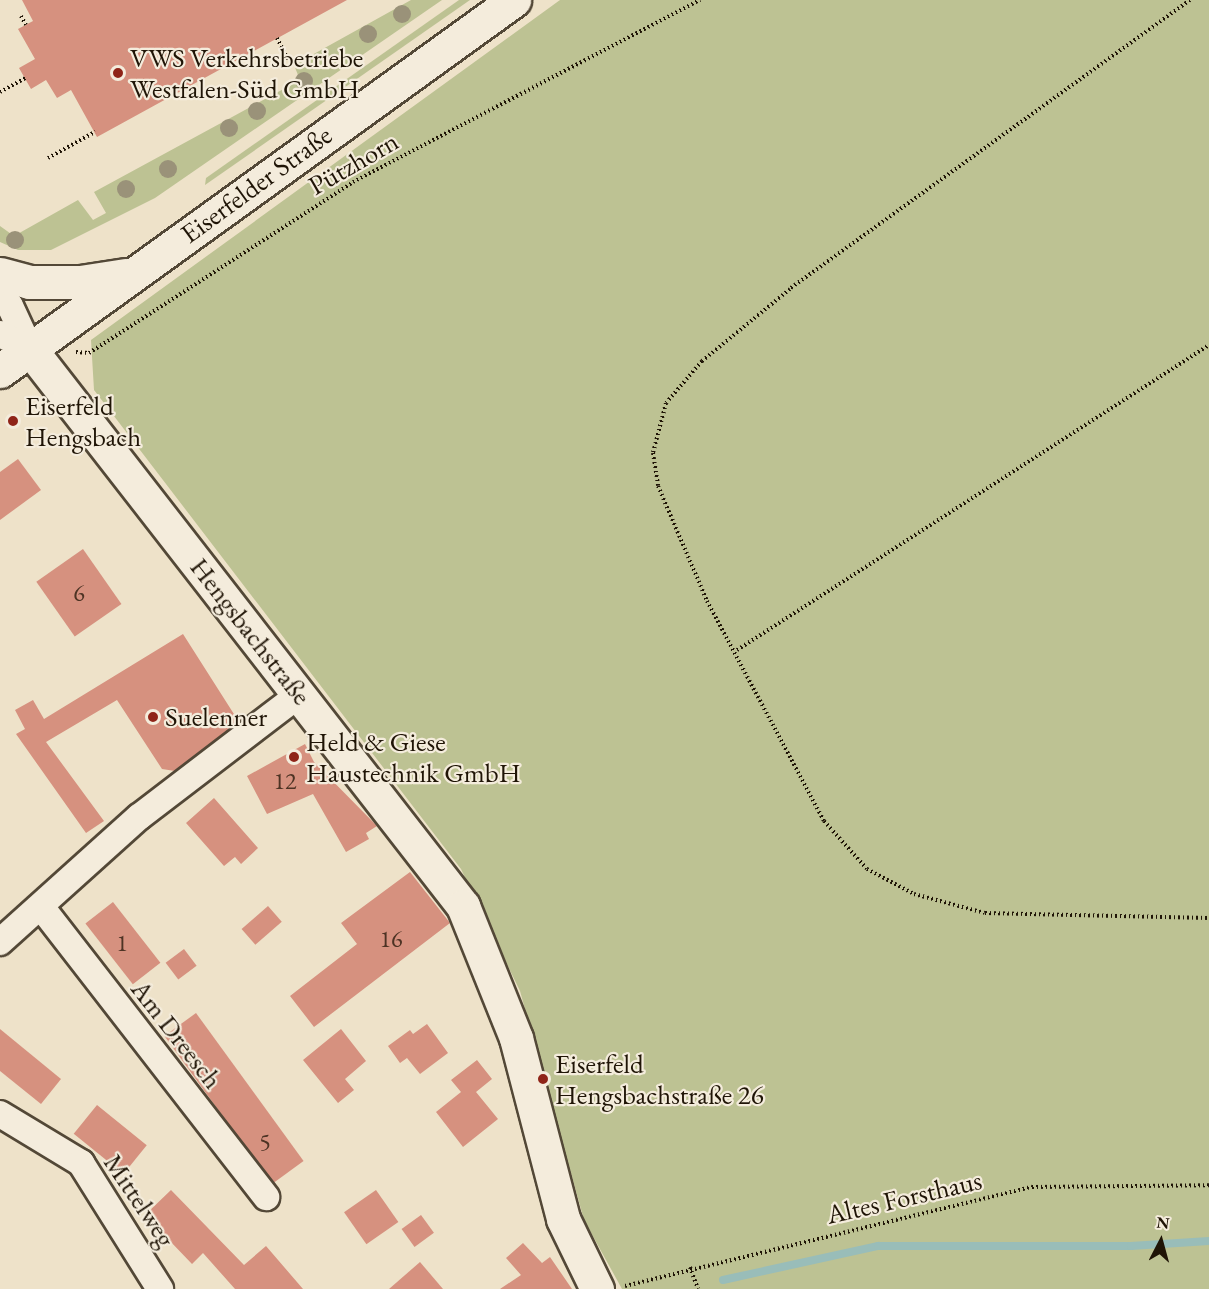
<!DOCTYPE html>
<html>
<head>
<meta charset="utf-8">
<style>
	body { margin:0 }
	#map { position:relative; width:1209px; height:1289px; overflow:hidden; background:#eee2c9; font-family:"EB Garamond",serif }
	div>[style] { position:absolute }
	.green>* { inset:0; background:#bdc293 }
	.stream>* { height:8px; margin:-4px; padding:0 4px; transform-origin:4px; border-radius:4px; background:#99bdb9 }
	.building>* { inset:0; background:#d6917f; transform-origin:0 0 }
	.path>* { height:4px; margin-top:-2px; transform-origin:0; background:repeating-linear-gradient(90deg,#1f1406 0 1.5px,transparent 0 4.5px) }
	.roads { filter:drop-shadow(2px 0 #534837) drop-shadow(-2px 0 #534837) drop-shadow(0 2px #534837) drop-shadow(0 -2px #534837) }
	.minor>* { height:26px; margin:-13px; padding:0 13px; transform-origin:13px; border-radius:13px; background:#f4ecdc }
	.tertiary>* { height:33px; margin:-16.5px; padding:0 16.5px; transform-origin:16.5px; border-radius:16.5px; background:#f4ecdc }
	.secondary>* { height:33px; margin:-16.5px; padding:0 16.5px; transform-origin:16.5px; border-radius:16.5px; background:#f4ecdc }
	.trees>* { width:18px; height:18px; margin:-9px; border-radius:50%; background:#9a9279 }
	.dots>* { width:16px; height:16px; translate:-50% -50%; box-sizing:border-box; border:3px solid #f4ecdc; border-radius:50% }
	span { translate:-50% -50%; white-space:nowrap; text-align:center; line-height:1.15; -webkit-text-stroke:4.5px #f4ecdc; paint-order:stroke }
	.number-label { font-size:24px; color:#4d3324 }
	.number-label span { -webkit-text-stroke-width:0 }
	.poi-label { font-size:27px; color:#1f1406 }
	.left { translate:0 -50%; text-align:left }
	.street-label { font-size:27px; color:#1f1406 }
	.north { position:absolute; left:1131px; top:1211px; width:60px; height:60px; -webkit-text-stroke:4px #f4ecdc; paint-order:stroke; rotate:6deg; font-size:16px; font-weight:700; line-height:24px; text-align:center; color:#1f1406 }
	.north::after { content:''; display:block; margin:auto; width:21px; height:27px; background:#1f1406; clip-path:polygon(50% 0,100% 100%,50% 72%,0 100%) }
</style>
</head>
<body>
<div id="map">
	<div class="green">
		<i style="clip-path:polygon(411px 0,442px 0,155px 198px,51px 250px,18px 250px,0 242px,0 226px,14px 236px,78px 200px,93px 220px,106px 213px,94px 192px,300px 80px,294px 65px)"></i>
		<i style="clip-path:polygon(459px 0,470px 0,205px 185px,206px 178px)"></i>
		<i style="clip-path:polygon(560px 0,1209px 0,1209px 1289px,622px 1289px,584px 1220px,520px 991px,461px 869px,94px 390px,91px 340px)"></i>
	</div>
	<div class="stream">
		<i style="left:723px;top:1280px;width:159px;rotate:-12.4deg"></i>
		<i style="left:878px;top:1246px;width:253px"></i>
		<i style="left:1131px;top:1246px;width:78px;rotate:-3.7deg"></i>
	</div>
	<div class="building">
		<i style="clip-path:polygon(22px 0,347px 0,97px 137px,71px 90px,57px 98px,46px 80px,31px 89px,19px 68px,35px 59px,18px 29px,33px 21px)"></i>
		<i style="clip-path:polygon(18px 459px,41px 490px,0 520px,0 472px)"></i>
		<i style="left:83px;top:549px;width:67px;height:57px;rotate:55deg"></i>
		<i style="clip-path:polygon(183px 634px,239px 722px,175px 771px,162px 769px,117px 700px,46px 742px,104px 821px,86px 833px,16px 734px,25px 729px,15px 710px,33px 700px,44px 719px)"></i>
		<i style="clip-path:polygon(305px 744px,314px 762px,377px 826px,366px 833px,369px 839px,346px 852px,313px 794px,267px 814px,247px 776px)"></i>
		<i style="clip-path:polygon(214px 798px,258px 848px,241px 864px,235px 857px,224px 866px,186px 823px)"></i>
		<i style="clip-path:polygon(410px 872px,450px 923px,314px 1027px,290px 996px,357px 944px,341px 923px)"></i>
		<i style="left:113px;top:902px;width:77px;height:35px;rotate:52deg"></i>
		<i style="left:268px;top:906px;width:21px;height:35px;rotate:49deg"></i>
		<i style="left:184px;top:949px;width:21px;height:23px;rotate:53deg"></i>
		<i style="left:196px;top:1013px;width:183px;height:39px;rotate:54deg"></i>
		<i style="clip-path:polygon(427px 1024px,448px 1053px,420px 1074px,407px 1058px,400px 1063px,388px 1046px,410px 1030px,413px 1034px)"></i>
		<i style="clip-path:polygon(0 1029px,61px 1079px,41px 1104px,0 1071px)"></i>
		<i style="clip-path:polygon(341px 1029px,366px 1061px,345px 1079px,354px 1090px,338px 1103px,303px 1060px)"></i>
		<i style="clip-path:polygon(477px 1060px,492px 1079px,476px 1092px,498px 1119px,463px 1147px,436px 1112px,461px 1092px,451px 1080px)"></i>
		<i style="left:97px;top:1105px;width:64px;height:37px;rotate:39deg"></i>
		<i style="clip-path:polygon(171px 1190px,244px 1265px,266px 1246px,303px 1289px,235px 1289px,203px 1253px,192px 1264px,145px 1215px)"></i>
		<i style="left:376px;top:1190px;width:39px;height:39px;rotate:55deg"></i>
		<i style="left:421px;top:1215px;width:22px;height:24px;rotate:54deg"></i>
		<i style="clip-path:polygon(523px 1243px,542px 1263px,550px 1257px,572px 1289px,500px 1289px,521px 1275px,506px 1258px)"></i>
		<i style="clip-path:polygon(420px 1262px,443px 1289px,389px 1289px)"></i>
	</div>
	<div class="path">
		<i style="left:1190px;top:0;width:493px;rotate:144.2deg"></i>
		<i style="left:790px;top:289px;width:114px;rotate:140.7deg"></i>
		<i style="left:702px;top:361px;width:55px;rotate:130.6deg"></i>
		<i style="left:666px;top:403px;width:52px;rotate:104.6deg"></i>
		<i style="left:653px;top:453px;width:33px;rotate:81deg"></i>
		<i style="left:658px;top:486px;width:125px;rotate:66.9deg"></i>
		<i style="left:707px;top:601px;width:249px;rotate:62deg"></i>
		<i style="left:824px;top:821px;width:64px;rotate:48.1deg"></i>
		<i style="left:867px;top:869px;width:53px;rotate:28deg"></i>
		<i style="left:914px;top:894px;width:73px;rotate:15deg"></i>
		<i style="left:985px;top:913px;width:224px;rotate:1.3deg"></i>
		<i style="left:21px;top:16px;width:10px;rotate:61deg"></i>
		<i style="left:277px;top:38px;width:25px;rotate:63deg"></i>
		<i style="left:0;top:92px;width:29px;rotate:-29deg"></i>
		<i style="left:48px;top:158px;width:54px;rotate:-29deg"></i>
		<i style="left:76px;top:352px;width:13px;rotate:4deg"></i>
		<i style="left:89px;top:353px;width:315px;rotate:-32.9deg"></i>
		<i style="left:353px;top:182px;width:392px;rotate:-27.7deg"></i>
		<i style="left:737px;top:650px;width:562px;rotate:-32.87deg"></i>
		<i style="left:690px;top:1267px;width:23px;rotate:70deg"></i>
		<i style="left:625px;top:1286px;width:419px;rotate:-13.7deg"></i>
		<i style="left:1032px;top:1187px;width:177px;rotate:-0.6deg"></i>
	</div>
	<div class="roads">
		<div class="minor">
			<i style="left:0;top:297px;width:13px;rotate:42deg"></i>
			<i style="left:10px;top:306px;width:47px;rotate:65.1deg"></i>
			<i style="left:0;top:334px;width:34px;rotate:27deg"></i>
			<i style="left:42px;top:908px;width:366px;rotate:52.2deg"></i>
			<i style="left:0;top:942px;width:187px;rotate:-42deg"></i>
			<i style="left:139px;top:817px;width:203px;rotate:-37.4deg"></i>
			<i style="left:0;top:1114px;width:95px;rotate:31.2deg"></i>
			<i style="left:81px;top:1163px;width:149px;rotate:57.9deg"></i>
		</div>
		<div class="tertiary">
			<i style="left:30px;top:349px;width:706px;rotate:52.14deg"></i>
			<i style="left:463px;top:906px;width:142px;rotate:68.1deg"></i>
			<i style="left:516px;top:1038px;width:187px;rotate:75.4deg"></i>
			<i style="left:563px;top:1219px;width:78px;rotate:64.1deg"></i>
		</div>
		<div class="secondary">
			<i style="left:0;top:274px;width:30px;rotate:15deg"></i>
			<i style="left:29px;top:282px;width:51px"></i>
			<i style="left:80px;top:282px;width:46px;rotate:-8.8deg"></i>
			<i style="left:0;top:371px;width:634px;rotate:-35.82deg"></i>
		</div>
	</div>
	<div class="trees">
		<i style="left:402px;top:14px"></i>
		<i style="left:368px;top:34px"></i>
		<i style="left:304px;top:81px"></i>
		<i style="left:257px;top:111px"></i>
		<i style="left:229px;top:128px"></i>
		<i style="left:168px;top:169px"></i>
		<i style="left:126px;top:189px"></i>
		<i style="left:15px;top:240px"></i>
	</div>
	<div class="dots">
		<i style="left:118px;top:73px;background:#8f2418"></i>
		<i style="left:13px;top:421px;background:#8f2418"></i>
		<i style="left:153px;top:717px;background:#8f2418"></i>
		<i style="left:294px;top:757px;background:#8f2418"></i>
		<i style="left:543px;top:1079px;background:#8f2418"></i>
	</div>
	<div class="number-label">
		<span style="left:79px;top:593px">6</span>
		<span style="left:285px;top:781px">12</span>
		<span style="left:391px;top:939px">16</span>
		<span style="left:122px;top:943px">1</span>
		<span style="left:265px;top:1142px">5</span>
	</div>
	<div class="poi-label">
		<span class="left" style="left:130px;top:73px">VWS Verkehrsbetriebe<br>Westfalen-Süd GmbH</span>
		<span class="left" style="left:25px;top:421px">Eiserfeld<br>Hengsbach</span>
		<span class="left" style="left:165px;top:717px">Suelenner</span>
		<span class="left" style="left:306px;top:757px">Held &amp; Giese<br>Haustechnik GmbH</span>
		<span class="left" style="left:555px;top:1079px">Eiserfeld<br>Hengsbachstraße 26</span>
	</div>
	<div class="street-label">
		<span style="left:353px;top:163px;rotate:-30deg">Pützhorn</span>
		<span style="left:256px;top:184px;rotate:-36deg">Eiserfelder Straße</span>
		<span style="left:251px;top:631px;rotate:52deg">Hengsbachstraße</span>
		<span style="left:177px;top:1034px;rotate:52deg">Am Dreesch</span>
		<span style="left:904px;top:1197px;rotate:-13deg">Altes Forsthaus</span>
		<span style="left:140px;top:1200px;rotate:56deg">Mittelweg</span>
	</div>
	<div class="north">N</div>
</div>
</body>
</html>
